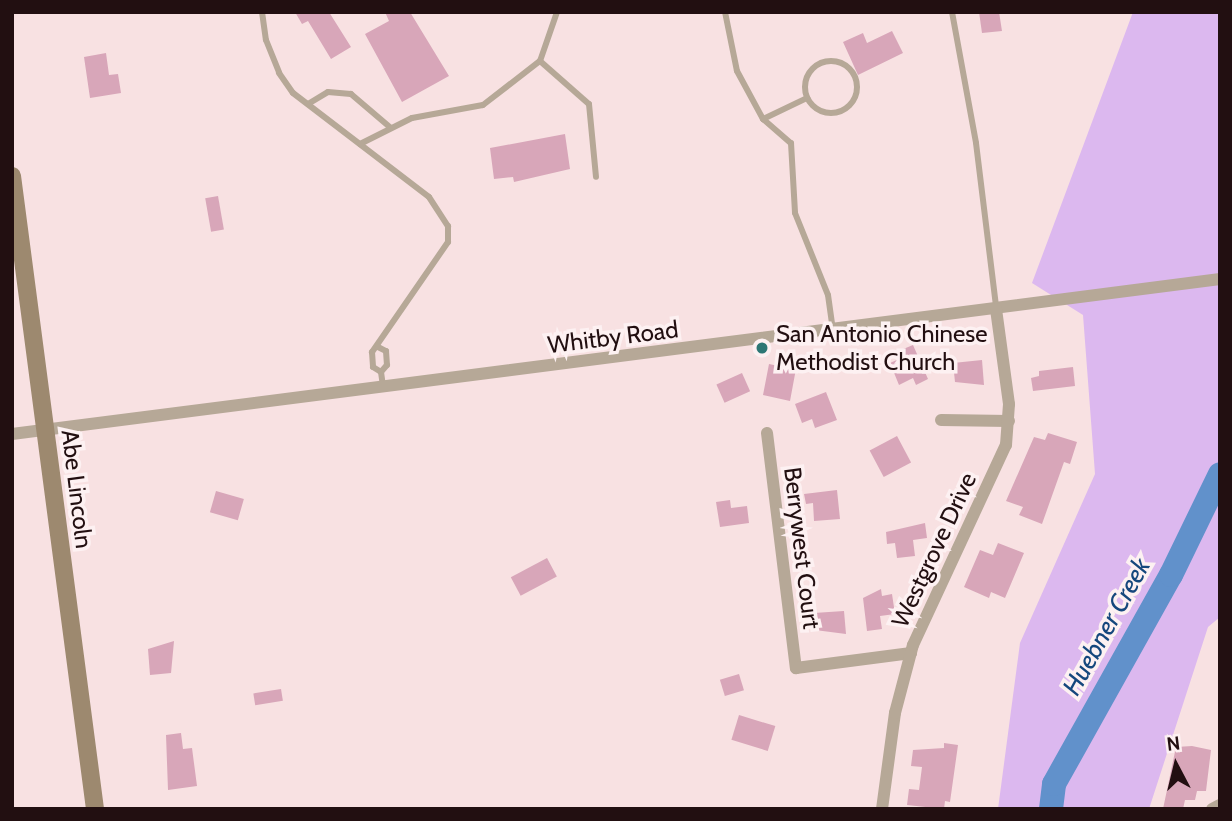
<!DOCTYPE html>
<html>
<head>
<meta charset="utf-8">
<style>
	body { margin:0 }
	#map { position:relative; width:1232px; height:821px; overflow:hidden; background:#f8e1e2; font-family:Cabin,sans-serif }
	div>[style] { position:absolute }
	.green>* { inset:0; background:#dcb8ef }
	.river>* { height:24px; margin:-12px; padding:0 12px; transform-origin:12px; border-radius:12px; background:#6191cb }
	.building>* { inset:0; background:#d8a6b9; transform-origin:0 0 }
	.lane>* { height:6px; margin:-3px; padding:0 3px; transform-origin:3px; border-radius:3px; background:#b6a897 }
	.lane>.ring { margin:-3px; padding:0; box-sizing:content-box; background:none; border:6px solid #b6a897; border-radius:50% }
	.street>* { height:12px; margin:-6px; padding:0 6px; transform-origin:6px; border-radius:6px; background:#b6a897 }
	.secondary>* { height:18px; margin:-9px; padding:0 9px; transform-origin:9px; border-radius:9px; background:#9d896f }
	.dots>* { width:19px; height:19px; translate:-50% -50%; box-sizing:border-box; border:4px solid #fdf1f2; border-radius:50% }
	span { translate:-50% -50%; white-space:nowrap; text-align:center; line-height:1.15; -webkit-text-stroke:7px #fdf1f2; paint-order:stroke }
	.poi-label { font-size:24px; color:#220f11 }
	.left { translate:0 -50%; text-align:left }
	.street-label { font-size:24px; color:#220f11 }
	.water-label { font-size:26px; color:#15477d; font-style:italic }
	.frame { position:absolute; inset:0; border:14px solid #220f11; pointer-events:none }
	.north { position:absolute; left:1141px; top:730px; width:70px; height:70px; -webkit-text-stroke:5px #fdf1f2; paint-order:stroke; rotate:353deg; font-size:19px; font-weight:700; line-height:28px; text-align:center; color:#220f11 }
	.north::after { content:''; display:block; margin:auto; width:24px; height:32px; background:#220f11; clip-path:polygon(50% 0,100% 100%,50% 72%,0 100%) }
</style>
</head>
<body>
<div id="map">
	<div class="green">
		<i style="clip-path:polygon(1133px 12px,1220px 12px,1220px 617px,1208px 627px,1149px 809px,998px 809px,1020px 643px,1095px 474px,1083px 315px,1032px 283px)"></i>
	</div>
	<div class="river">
		<i style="left:1051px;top:809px;width:25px;rotate:-83deg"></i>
		<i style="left:1054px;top:784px;width:240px;rotate:-60.8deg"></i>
		<i style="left:1171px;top:575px;width:112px;rotate:-64.1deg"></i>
	</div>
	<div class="building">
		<i style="clip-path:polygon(295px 12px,329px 12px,351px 47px,331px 59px,308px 21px,302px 24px)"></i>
		<i style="clip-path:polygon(385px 12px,410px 12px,449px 76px,402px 102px,365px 34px,389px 21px)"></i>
		<i style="clip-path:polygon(979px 12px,999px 12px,1002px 31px,982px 33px)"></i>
		<i style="clip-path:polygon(892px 31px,903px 53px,858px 75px,843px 42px,863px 33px,867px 43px)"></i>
		<i style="clip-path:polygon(106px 53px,109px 75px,118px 74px,121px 93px,90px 98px,84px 57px)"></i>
		<i style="clip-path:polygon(565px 134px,570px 169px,514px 182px,513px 177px,494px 179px,490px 148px)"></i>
		<i style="left:218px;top:196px;width:34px;height:13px;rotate:80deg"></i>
		<i style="clip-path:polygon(913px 345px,928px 379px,916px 385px,913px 378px,899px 385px,890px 363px,899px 359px,896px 352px)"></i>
		<i style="clip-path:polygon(786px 355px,798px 358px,790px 401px,763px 395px,769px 364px,783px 367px)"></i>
		<i style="clip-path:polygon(982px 360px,984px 385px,955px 382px,953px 363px)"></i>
		<i style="clip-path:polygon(1073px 367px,1075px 386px,1033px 391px,1031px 378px,1039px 376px,1039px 371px)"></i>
		<i style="left:742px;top:373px;width:20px;height:28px;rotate:66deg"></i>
		<i style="clip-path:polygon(826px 392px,837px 420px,815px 428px,812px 419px,802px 423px,795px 404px)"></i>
		<i style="clip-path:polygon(1048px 433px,1077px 442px,1070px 464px,1064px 462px,1042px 524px,1019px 515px,1023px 507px,1006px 501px,1034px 437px,1045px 440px)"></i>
		<i style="left:897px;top:436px;width:30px;height:31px;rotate:62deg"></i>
		<i style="clip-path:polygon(837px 490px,840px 519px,814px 521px,813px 503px,806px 504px,804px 494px)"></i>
		<i style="left:216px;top:491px;width:29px;height:22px;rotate:16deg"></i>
		<i style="clip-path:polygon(730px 500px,731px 508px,747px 506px,749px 523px,720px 527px,716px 502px)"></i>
		<i style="clip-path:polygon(925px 523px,927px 538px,913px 540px,915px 556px,897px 558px,895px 543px,887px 544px,886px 532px)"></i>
		<i style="clip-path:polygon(998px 543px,1024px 553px,1005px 598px,991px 592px,989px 598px,964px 587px,980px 550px,993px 555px)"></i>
		<i style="left:547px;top:558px;width:21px;height:41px;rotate:62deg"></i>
		<i style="clip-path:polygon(881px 589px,882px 596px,892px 594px,895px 614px,880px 616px,882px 629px,867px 631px,863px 598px)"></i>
		<i style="clip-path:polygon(844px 611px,846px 634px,815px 630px,814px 613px)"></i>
		<i style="clip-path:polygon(174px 641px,171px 673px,150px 675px,148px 649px)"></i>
		<i style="left:739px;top:674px;width:17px;height:20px;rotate:73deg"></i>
		<i style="left:281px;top:689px;width:12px;height:28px;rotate:81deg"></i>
		<i style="left:739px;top:715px;width:38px;height:26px;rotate:17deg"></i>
		<i style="clip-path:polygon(181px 733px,183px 749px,192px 748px,197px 786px,168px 790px,166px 735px)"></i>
		<i style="clip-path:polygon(944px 743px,958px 745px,950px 802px,945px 801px,944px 809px,907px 805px,909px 789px,919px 790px,922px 767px,911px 766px,913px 750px,944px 748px)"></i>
		<i style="clip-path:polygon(1192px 746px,1211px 750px,1206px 791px,1197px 791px,1195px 800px,1185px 800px,1183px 809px,1163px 809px,1176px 747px)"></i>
	</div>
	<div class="lane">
		<i style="left:262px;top:12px;width:28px;rotate:82deg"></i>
		<i style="left:266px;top:40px;width:35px;rotate:68deg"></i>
		<i style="left:279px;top:73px;width:24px;rotate:55deg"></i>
		<i style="left:293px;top:93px;width:171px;rotate:37.4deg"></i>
		<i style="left:429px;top:197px;width:35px;rotate:57deg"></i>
		<i style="left:448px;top:226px;width:16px;rotate:90deg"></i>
		<i style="left:448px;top:242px;width:134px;rotate:124.6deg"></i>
		<i style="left:372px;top:352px;width:15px;rotate:86deg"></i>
		<i style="left:373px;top:367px;width:9px;rotate:32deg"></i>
		<i style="left:557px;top:12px;width:52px;rotate:109.1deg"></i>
		<i style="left:540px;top:61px;width:65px;rotate:41.3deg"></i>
		<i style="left:589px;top:104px;width:73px;rotate:84.5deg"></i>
		<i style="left:725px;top:12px;width:60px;rotate:78.5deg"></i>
		<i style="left:737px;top:71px;width:55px;rotate:61.6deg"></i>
		<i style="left:763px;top:119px;width:37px;rotate:41deg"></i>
		<i style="left:791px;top:143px;width:70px;rotate:86.7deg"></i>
		<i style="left:795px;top:213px;width:88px;rotate:68.1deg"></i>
		<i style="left:828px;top:295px;width:34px;rotate:82deg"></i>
		<i style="left:952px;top:12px;width:133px;rotate:79.6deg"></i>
		<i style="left:976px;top:143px;width:165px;rotate:83deg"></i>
		<i class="ring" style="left:805px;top:61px;width:46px;height:46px"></i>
		<i style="left:308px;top:104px;width:23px;rotate:-31deg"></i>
		<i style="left:328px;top:92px;width:23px;rotate:5deg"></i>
		<i style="left:351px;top:94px;width:52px;rotate:40.4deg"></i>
		<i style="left:763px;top:119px;width:49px;rotate:-25.5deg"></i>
		<i style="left:360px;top:144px;width:58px;rotate:-26.6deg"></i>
		<i style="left:412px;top:118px;width:72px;rotate:-10.4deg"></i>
		<i style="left:483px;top:105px;width:72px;rotate:-37.7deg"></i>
		<i style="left:378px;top:347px;width:9px;rotate:27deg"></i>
		<i style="left:386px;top:351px;width:14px;rotate:86deg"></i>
		<i style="left:387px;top:365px;width:9px;rotate:131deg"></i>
		<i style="left:381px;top:372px;width:14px;rotate:82deg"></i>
	</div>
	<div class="street">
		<i style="left:941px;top:420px;width:68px;rotate:0.8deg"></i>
		<i style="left:767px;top:433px;width:237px;rotate:83deg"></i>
		<i style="left:796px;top:668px;width:116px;rotate:-7.4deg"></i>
		<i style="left:12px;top:434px;width:1218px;rotate:-7.31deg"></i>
		<i style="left:882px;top:809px;width:97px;rotate:-82.3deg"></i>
		<i style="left:895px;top:713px;width:70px;rotate:-75.2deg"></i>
		<i style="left:913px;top:645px;width:221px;rotate:-65.1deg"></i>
		<i style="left:1006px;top:445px;width:41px;rotate:-85.8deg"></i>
		<i style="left:1009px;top:404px;width:96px;rotate:-97.8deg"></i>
		<i style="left:1212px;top:809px;width:9px;rotate:-27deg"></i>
	</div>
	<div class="secondary">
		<i style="left:12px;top:176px;width:638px;rotate:82.53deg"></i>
	</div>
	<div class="dots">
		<i style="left:762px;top:348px;background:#2d7775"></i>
	</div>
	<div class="poi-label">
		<span class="left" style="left:776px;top:348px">San Antonio Chinese<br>Methodist Church</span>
	</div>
	<div class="street-label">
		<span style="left:613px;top:337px;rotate:-7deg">Whitby Road</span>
		<span style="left:77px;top:489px;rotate:83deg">Abe Lincoln</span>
		<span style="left:802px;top:548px;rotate:83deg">Berrywest Court</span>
		<span style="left:934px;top:550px;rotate:-65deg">Westgrove Drive</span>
	</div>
	<div class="water-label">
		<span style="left:1107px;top:627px;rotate:-61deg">Huebner Creek</span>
	</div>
	<div class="frame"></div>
	<div class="north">N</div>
</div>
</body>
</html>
